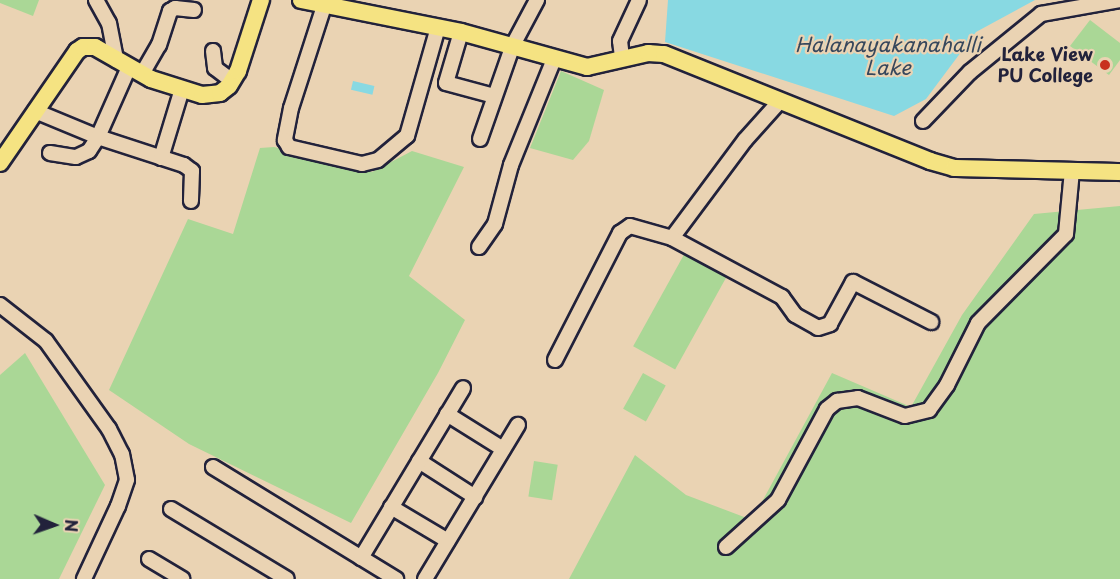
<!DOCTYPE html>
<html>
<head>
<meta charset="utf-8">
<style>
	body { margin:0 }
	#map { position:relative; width:1120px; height:579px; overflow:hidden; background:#ead3b3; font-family:"Playpen Sans",sans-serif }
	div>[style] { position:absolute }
	.green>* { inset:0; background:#aad796; transform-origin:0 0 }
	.water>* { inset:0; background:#88d9e2; transform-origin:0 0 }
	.roads { filter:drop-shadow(2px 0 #22223b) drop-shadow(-2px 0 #22223b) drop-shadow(0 2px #22223b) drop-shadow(0 -2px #22223b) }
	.minor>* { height:14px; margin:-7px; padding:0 7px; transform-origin:7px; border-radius:7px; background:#ead3b3 }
	.major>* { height:16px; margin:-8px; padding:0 8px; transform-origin:8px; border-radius:8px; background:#f5e382 }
	.dots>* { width:16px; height:16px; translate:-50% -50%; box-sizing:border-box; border:3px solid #ead3b3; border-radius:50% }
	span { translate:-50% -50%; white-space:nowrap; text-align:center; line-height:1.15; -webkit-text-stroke:4.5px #ead3b3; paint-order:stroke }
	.poi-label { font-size:18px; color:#22223b; font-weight:700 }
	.right { translate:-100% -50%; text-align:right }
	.water-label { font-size:20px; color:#36475c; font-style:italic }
	.north { position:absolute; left:24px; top:495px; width:60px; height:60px; -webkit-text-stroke:4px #ead3b3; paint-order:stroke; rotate:92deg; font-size:16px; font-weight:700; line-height:24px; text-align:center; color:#22223b }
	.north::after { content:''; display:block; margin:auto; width:21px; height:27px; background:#22223b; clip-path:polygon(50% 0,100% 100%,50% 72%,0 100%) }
</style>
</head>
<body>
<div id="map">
	<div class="green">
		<i style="clip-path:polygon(0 0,39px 0,33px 16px,0 3px)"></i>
		<i style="clip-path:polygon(1090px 20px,1120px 43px,1120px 60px,1109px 75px,1070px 46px)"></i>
		<i style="clip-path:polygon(561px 71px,604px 90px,589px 141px,573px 160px,530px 148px)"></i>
		<i style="clip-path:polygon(274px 147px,372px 172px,412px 151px,464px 167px,409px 276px,465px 320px,438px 373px,351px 523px,189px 444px,109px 390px,188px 219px,233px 234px,260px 148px)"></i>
		<i style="clip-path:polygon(1120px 206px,1120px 579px,569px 579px,635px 455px,686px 495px,752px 520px,832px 373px,911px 407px,962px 315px,1034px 214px)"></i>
		<i style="left:686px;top:251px;width:48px;height:109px;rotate:29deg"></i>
		<i style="clip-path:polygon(25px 353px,105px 485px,59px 579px,0 579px,0 375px)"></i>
		<i style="left:643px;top:373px;width:26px;height:41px;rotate:29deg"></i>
		<i style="left:534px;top:461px;width:24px;height:36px;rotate:9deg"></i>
	</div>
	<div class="water">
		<i style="clip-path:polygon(668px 0,1035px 0,976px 32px,926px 99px,894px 116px,665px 42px)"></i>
		<i style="left:353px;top:81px;width:22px;height:9px;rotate:13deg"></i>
	</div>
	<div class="roads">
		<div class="minor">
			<i style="left:96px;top:0;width:26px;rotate:61deg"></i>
			<i style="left:109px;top:23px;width:38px;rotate:79deg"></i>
			<i style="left:325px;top:3px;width:110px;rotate:107.9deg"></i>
			<i style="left:291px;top:108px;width:33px;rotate:101deg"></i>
			<i style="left:285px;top:140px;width:8px;rotate:60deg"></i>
			<i style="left:289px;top:147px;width:75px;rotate:13.1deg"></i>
			<i style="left:362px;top:164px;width:16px;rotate:-14deg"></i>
			<i style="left:378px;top:160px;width:38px;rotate:-40deg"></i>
			<i style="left:407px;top:136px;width:113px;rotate:-74.1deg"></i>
			<i style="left:461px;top:32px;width:53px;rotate:106.4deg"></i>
			<i style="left:446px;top:83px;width:50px;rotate:15.2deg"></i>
			<i style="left:213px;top:51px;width:17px;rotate:83deg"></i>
			<i style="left:215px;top:68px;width:21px;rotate:37deg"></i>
			<i style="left:622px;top:57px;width:16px;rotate:-97deg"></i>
			<i style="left:620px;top:41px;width:45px;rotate:-65.1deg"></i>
			<i style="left:142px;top:74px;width:34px;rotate:-60deg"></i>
			<i style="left:159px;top:45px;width:36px;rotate:-72deg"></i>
			<i style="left:170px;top:11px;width:6px;rotate:-31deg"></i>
			<i style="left:175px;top:8px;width:19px;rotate:6deg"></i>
			<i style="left:780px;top:101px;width:52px;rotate:131.9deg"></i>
			<i style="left:745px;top:140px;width:122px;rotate:126.7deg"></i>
			<i style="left:672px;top:238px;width:125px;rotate:28.2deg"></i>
			<i style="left:782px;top:297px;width:22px;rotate:54deg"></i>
			<i style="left:795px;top:315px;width:26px;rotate:29deg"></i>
			<i style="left:818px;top:328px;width:13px;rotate:-18deg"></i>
			<i style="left:830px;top:324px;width:48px;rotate:-61.3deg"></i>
			<i style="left:853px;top:282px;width:88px;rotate:27.1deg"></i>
			<i style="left:35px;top:111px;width:68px;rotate:22.4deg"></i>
			<i style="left:98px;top:137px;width:90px;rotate:18deg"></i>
			<i style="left:184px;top:165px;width:10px;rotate:37deg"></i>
			<i style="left:192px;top:171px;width:30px;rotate:92deg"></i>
			<i style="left:923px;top:121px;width:68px;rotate:-46.2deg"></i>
			<i style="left:970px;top:72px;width:92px;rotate:-39.2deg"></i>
			<i style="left:1041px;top:14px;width:80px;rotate:-10deg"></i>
			<i style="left:480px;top:139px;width:100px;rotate:-70.7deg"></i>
			<i style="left:513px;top:45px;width:51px;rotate:-61.9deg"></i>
			<i style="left:50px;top:153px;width:26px;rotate:9deg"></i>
			<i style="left:76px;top:157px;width:14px;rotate:-25deg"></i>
			<i style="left:89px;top:151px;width:17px;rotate:-57deg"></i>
			<i style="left:98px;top:137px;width:77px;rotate:-66.1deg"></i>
			<i style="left:161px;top:158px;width:72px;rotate:-73.1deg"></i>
			<i style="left:479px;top:247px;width:28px;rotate:-55deg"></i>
			<i style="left:495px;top:224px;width:61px;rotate:-74.8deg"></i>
			<i style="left:511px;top:165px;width:114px;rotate:-67.9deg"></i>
			<i style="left:0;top:305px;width:58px;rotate:38deg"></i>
			<i style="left:46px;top:341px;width:108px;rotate:54.4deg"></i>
			<i style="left:109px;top:429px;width:28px;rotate:63deg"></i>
			<i style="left:122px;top:454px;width:26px;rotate:79deg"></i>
			<i style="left:127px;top:480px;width:28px;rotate:109deg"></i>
			<i style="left:118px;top:506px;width:81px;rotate:115deg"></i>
			<i style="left:555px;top:360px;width:143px;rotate:-62.9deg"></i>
			<i style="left:620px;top:233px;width:12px;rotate:-35deg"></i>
			<i style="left:630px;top:226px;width:44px;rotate:15.9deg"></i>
			<i style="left:447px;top:414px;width:66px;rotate:32deg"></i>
			<i style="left:419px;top:461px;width:67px;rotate:32.7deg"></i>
			<i style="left:213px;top:467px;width:215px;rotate:31.5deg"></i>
			<i style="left:391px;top:507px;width:66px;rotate:30.8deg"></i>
			<i style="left:171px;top:509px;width:135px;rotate:31.1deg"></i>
			<i style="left:726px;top:547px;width:70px;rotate:-42.1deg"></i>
			<i style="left:778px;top:500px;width:103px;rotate:-61.7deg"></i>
			<i style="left:827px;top:409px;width:13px;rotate:-39deg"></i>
			<i style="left:837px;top:401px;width:21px;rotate:-8deg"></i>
			<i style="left:858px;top:398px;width:50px;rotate:21deg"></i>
			<i style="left:905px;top:416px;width:25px;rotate:-14deg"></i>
			<i style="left:929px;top:410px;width:31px;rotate:-54deg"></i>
			<i style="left:947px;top:385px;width:69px;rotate:-63.4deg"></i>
			<i style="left:978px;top:323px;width:125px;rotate:-45.3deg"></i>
			<i style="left:1066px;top:234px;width:64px;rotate:-84.6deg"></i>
			<i style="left:361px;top:558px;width:198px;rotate:-59deg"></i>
			<i style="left:149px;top:559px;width:39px;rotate:31deg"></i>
			<i style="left:425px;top:579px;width:180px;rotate:-58.9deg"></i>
		</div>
		<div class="major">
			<i style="left:301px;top:0;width:163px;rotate:11.3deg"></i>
			<i style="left:461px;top:32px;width:131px;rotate:15.5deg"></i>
			<i style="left:587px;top:67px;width:63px;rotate:-12.9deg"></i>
			<i style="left:648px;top:53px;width:16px;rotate:4deg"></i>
			<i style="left:664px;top:54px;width:287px;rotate:21.9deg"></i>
			<i style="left:930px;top:161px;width:25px;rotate:16deg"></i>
			<i style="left:954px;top:168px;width:166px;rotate:1.4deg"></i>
			<i style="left:0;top:163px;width:136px;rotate:-55.5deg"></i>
			<i style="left:77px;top:51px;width:7px;rotate:-34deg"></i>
			<i style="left:83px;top:47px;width:12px"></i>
			<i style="left:95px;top:47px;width:64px;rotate:29.7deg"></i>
			<i style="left:151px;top:79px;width:53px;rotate:17.4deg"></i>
			<i style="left:202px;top:95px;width:18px;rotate:-6deg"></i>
			<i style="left:220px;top:93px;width:11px;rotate:-38deg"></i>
			<i style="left:229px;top:86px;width:17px;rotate:-59deg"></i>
			<i style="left:238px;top:71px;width:75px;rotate:-72.1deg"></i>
		</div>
	</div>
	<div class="dots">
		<i style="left:1105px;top:65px;background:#c8321e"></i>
	</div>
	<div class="poi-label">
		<span class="right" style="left:1093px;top:65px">Lake View<br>PU College</span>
	</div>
	<div class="water-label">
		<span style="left:888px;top:56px">Halanayakanahalli<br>Lake</span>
	</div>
	<div class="north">N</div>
</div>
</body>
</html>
